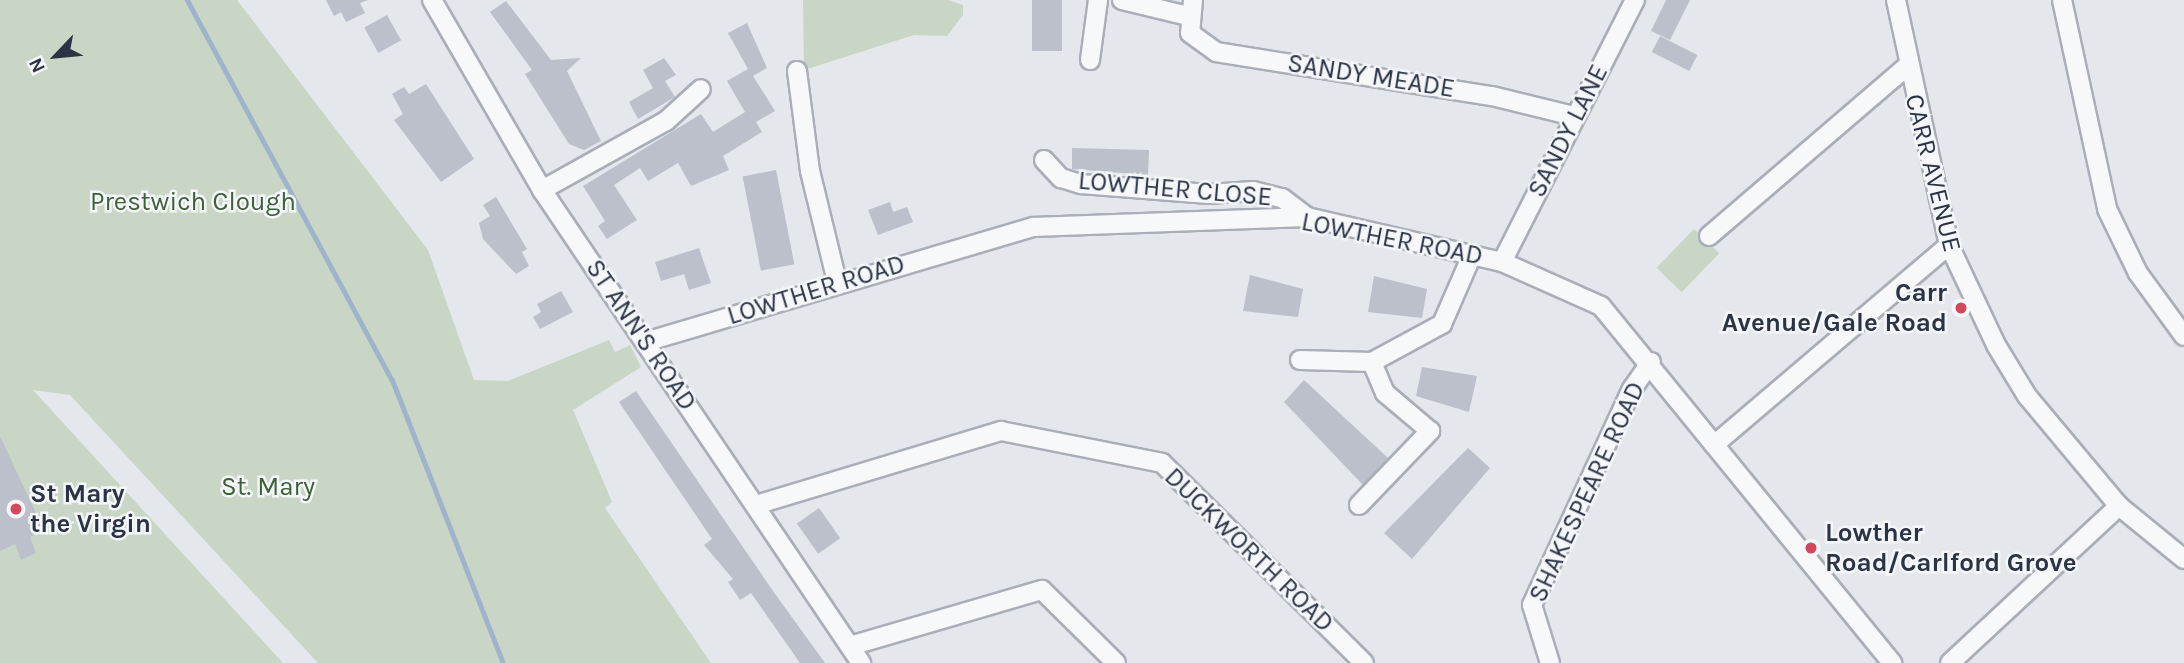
<!DOCTYPE html>
<html>
<head>
<meta charset="utf-8">
<style>
	body { margin:0 }
	#map { position:relative; width:2184px; height:663px; overflow:hidden; background:#e4e7ec; font-family:Karla,sans-serif }
	div>[style] { position:absolute }
	.green>* { inset:0; background:#c9d6c5; transform-origin:0 0 }
	.stream>* { height:5px; margin:-2.5px; padding:0 2.5px; transform-origin:2.5px; border-radius:2.5px; background:#9fb4cc }
	.building>* { inset:0; background:#bbc0ca; transform-origin:0 0 }
	.roads { filter:drop-shadow(2px 0 #a9aeb7) drop-shadow(-2px 0 #a9aeb7) drop-shadow(0 2px #a9aeb7) drop-shadow(0 -2px #a9aeb7) }
	.minor>* { height:18px; margin:-9px; padding:0 9px; transform-origin:9px; border-radius:9px; background:#f7f8fa }
	.dots>* { width:19px; height:19px; translate:-50% -50%; box-sizing:border-box; border:4px solid #f4f6f9; border-radius:50% }
	span { translate:-50% -50%; white-space:nowrap; text-align:center; line-height:1.15; -webkit-text-stroke:5px #f4f6f9; paint-order:stroke }
	.street-label { font-size:26px; color:#2b3445 }
	.park-label { font-size:26px; color:#3f6138 }
	.poi-label { font-size:26px; color:#2b3445; font-weight:700 }
	.right { translate:-100% -50%; text-align:right }
	.left { translate:0 -50%; text-align:left }
	.north { position:absolute; left:21px; top:21px; width:70px; height:70px; -webkit-text-stroke:5px #f4f6f9; paint-order:stroke; rotate:244deg; font-size:19px; font-weight:700; line-height:28px; text-align:center; color:#2b3445 }
	.north::after { content:''; display:block; margin:auto; width:24px; height:32px; background:#2b3445; clip-path:polygon(50% 0,100% 100%,50% 72%,0 100%) }
</style>
</head>
<body>
<div id="map">
	<div class="green">
		<i style="clip-path:polygon(0 0,237px 0,428px 250px,474px 380px,508px 381px,609px 340px,615px 352px,630px 345px,641px 367px,573px 410px,612px 502px,605px 508px,711px 663px,318px 663px,70px 395px,33px 390px,283px 663px,0 663px)"></i>
		<i style="clip-path:polygon(803px 0,948px 0,963px 5px,963px 15px,947px 36px,914px 35px,804px 70px)"></i>
		<i style="left:1694px;top:229px;width:35px;height:54px;rotate:44deg"></i>
	</div>
	<div class="stream">
		<i style="left:187px;top:0;width:432px;rotate:61.7deg"></i>
		<i style="left:392px;top:380px;width:304px;rotate:68.6deg"></i>
	</div>
	<div class="building">
		<i style="clip-path:polygon(326px 0,368px 0,360px 3px,365px 13px,346px 22px,341px 12px,334px 16px)"></i>
		<i style="left:1032px;top:0;width:30px;height:51px"></i>
		<i style="clip-path:polygon(1666px 0,1690px 0,1670px 40px,1651px 31px)"></i>
		<i style="clip-path:polygon(506px 1px,551px 60px,581px 58px,567px 71px,601px 141px,584px 150px,569px 144px,525px 74px,532px 70px,490px 12px)"></i>
		<i style="left:387px;top:15px;width:29px;height:26px;rotate:61deg"></i>
		<i style="clip-path:polygon(747px 23px,767px 68px,753px 76px,775px 111px,756px 122px,762px 132px,723px 156px,729px 170px,691px 186px,678px 163px,648px 181px,640px 168px,614px 185px,637px 220px,607px 239px,598px 226px,605px 221px,583px 186px,701px 114px,713px 132px,745px 112px,727px 81px,748px 69px,728px 33px)"></i>
		<i style="left:1660px;top:36px;width:42px;height:18px;rotate:27deg"></i>
		<i style="clip-path:polygon(664px 58px,676px 75px,665px 81px,675px 97px,638px 119px,629px 102px,653px 88px,643px 70px)"></i>
		<i style="clip-path:polygon(426px 84px,474px 159px,441px 182px,394px 120px,403px 114px,392px 94px,404px 87px,409px 94px)"></i>
		<i style="clip-path:polygon(1072px 148px,1149px 150px,1148px 175px,1072px 169px)"></i>
		<i style="left:776px;top:170px;width:96px;height:34px;rotate:79deg"></i>
		<i style="clip-path:polygon(496px 197px,527px 249px,522px 252px,529px 266px,516px 274px,483px 239px,479px 223px,490px 216px,483px 205px)"></i>
		<i style="clip-path:polygon(890px 202px,893px 212px,907px 207px,913px 222px,878px 235px,868px 210px)"></i>
		<i style="clip-path:polygon(699px 248px,711px 283px,689px 290px,684px 274px,661px 281px,655px 262px)"></i>
		<i style="clip-path:polygon(1250px 275px,1303px 289px,1298px 317px,1243px 311px)"></i>
		<i style="clip-path:polygon(1374px 276px,1427px 289px,1422px 318px,1368px 312px)"></i>
		<i style="clip-path:polygon(561px 291px,573px 312px,540px 329px,533px 317px,541px 312px,537px 304px)"></i>
		<i style="clip-path:polygon(1422px 367px,1477px 376px,1469px 412px,1416px 396px)"></i>
		<i style="clip-path:polygon(1304px 380px,1388px 458px,1363px 485px,1284px 402px)"></i>
		<i style="clip-path:polygon(636px 391px,773px 591px,825px 663px,800px 663px,751px 593px,740px 600px,728px 582px,733px 579px,704px 545px,712px 539px,619px 402px)"></i>
		<i style="clip-path:polygon(0 436px,41px 524px,42px 531px,30px 537px,36px 553px,21px 560px,15px 544px,0 551px)"></i>
		<i style="clip-path:polygon(1468px 448px,1490px 468px,1412px 559px,1384px 533px)"></i>
		<i style="left:819px;top:508px;width:37px;height:27px;rotate:55deg"></i>
	</div>
	<div class="roads">
		<div class="minor">
			<i style="left:432px;top:0;width:220px;rotate:59.9deg"></i>
			<i style="left:542px;top:190px;width:571px;rotate:56deg"></i>
			<i style="left:1122px;top:0;width:68px;rotate:13.6deg"></i>
			<i style="left:1193px;top:0;width:33px;rotate:95deg"></i>
			<i style="left:1190px;top:33px;width:32px;rotate:36deg"></i>
			<i style="left:1216px;top:52px;width:279px;rotate:9.1deg"></i>
			<i style="left:1492px;top:96px;width:84px;rotate:13.7deg"></i>
			<i style="left:1896px;top:0;width:251px;rotate:77.8deg"></i>
			<i style="left:1949px;top:245px;width:110px;rotate:64.8deg"></i>
			<i style="left:1996px;top:345px;width:60px;rotate:58.7deg"></i>
			<i style="left:2027px;top:396px;width:143px;rotate:50.1deg"></i>
			<i style="left:2119px;top:506px;width:84px;rotate:39.2deg"></i>
			<i style="left:2062px;top:0;width:214px;rotate:77.8deg"></i>
			<i style="left:2107px;top:209px;width:71px;rotate:64.2deg"></i>
			<i style="left:2138px;top:273px;width:78px;rotate:53.9deg"></i>
			<i style="left:1090px;top:60px;width:61px;rotate:-82.4deg"></i>
			<i style="left:797px;top:71px;width:101px;rotate:82.6deg"></i>
			<i style="left:810px;top:171px;width:114px;rotate:76.3deg"></i>
			<i style="left:1044px;top:160px;width:25px;rotate:47deg"></i>
			<i style="left:1061px;top:178px;width:21px;rotate:17deg"></i>
			<i style="left:1081px;top:184px;width:128px;rotate:4.5deg"></i>
			<i style="left:1209px;top:194px;width:44px;rotate:-3.9deg"></i>
			<i style="left:1253px;top:191px;width:30px;rotate:14deg"></i>
			<i style="left:1282px;top:198px;width:31px;rotate:37deg"></i>
			<i style="left:542px;top:190px;width:142px;rotate:-29.1deg"></i>
			<i style="left:666px;top:121px;width:47px;rotate:-42.4deg"></i>
			<i style="left:1709px;top:236px;width:261px;rotate:-40.6deg"></i>
			<i style="left:1502px;top:262px;width:294px;rotate:-63.1deg"></i>
			<i style="left:645px;top:342px;width:405px;rotate:-16.5deg"></i>
			<i style="left:1033px;top:227px;width:274px;rotate:-2.1deg"></i>
			<i style="left:1307px;top:217px;width:200px;rotate:13deg"></i>
			<i style="left:1502px;top:262px;width:108px;rotate:24deg"></i>
			<i style="left:1601px;top:306px;width:461px;rotate:50.8deg"></i>
			<i style="left:1300px;top:360px;width:72px;rotate:1.6deg"></i>
			<i style="left:1714px;top:445px;width:309px;rotate:-40.4deg"></i>
			<i style="left:759px;top:504px;width:253px;rotate:-16.8deg"></i>
			<i style="left:1001px;top:431px;width:164px;rotate:11.2deg"></i>
			<i style="left:1162px;top:463px;width:284px;rotate:44.7deg"></i>
			<i style="left:1359px;top:505px;width:103px;rotate:-46.2deg"></i>
			<i style="left:1430px;top:431px;width:59px;rotate:-139.8deg"></i>
			<i style="left:1385px;top:393px;width:34px;rotate:-113deg"></i>
			<i style="left:1372px;top:362px;width:80px;rotate:-28.5deg"></i>
			<i style="left:1442px;top:324px;width:75px;rotate:-66.5deg"></i>
			<i style="left:850px;top:646px;width:200px;rotate:-16.3deg"></i>
			<i style="left:1042px;top:590px;width:104px;rotate:44.6deg"></i>
			<i style="left:1550px;top:663px;width:61px;rotate:-107.2deg"></i>
			<i style="left:1532px;top:605px;width:238px;rotate:-65.2deg"></i>
			<i style="left:1632px;top:389px;width:33px;rotate:-55deg"></i>
			<i style="left:1950px;top:663px;width:231px;rotate:-42.9deg"></i>
		</div>
	</div>
	<div class="dots">
		<i style="left:1961px;top:308px;background:#d1495b"></i>
		<i style="left:16px;top:509px;background:#d1495b"></i>
		<i style="left:1811px;top:548px;background:#d1495b"></i>
	</div>
	<div class="street-label">
		<span style="left:1371px;top:76px;rotate:9deg">SANDY MEADE</span>
		<span style="left:1568px;top:131px;rotate:-63deg">SANDY LANE</span>
		<span style="left:1933px;top:173px;rotate:76deg">CARR AVENUE</span>
		<span style="left:1175px;top:189px;rotate:5deg">LOWTHER CLOSE</span>
		<span style="left:1392px;top:239px;rotate:11deg">LOWTHER ROAD</span>
		<span style="left:816px;top:290px;rotate:-17deg">LOWTHER ROAD</span>
		<span style="left:641px;top:335px;rotate:56deg">ST ANN'S ROAD</span>
		<span style="left:1587px;top:492px;rotate:-65deg">SHAKESPEARE ROAD</span>
		<span style="left:1249px;top:550px;rotate:44deg">DUCKWORTH ROAD</span>
	</div>
	<div class="park-label">
		<span style="left:193px;top:202px">Prestwich Clough</span>
		<span style="left:268px;top:487px">St. Mary</span>
	</div>
	<div class="poi-label">
		<span class="right" style="left:1947px;top:308px">Carr<br>Avenue/Gale Road</span>
		<span class="left" style="left:30px;top:509px">St Mary<br>the Virgin</span>
		<span class="left" style="left:1825px;top:548px">Lowther<br>Road/Carlford Grove</span>
	</div>
	<div class="north">N</div>
</div>
</body>
</html>
